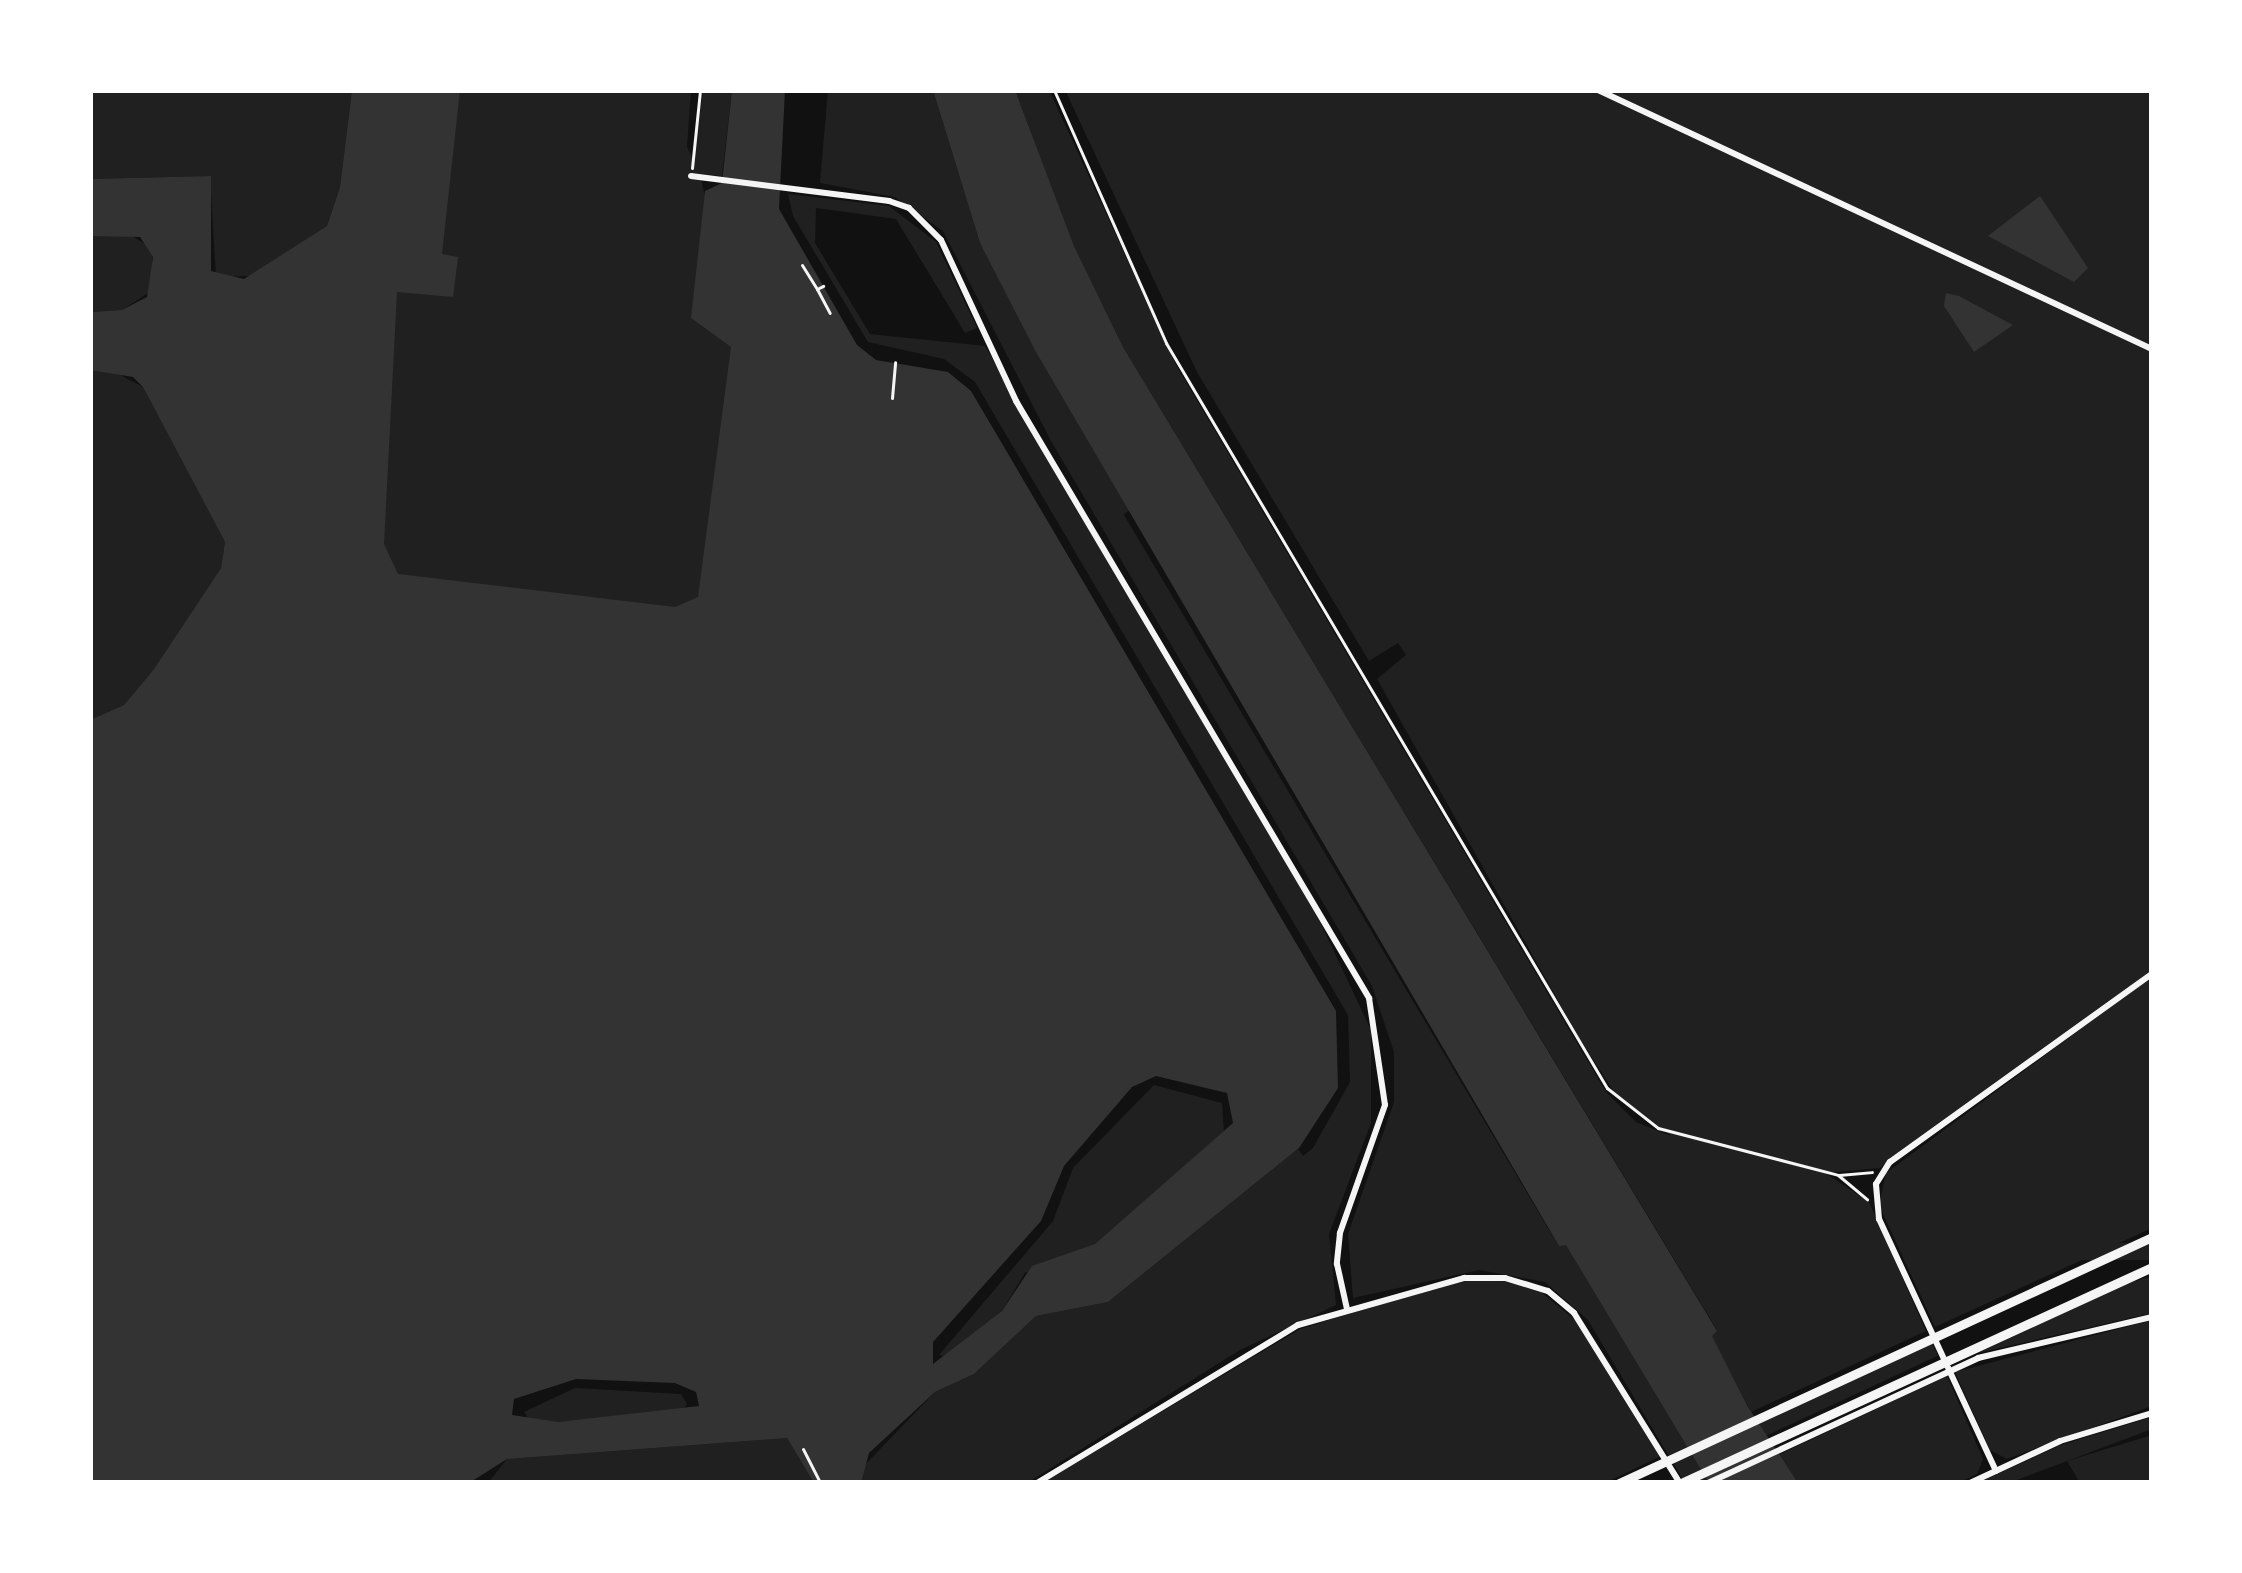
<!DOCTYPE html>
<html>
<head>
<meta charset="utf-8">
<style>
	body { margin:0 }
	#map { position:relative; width:2242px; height:1573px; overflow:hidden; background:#111; font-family:Montserrat,sans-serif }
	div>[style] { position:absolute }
	.green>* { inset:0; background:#202020; transform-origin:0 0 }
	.water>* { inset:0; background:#333 }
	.path>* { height:3px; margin:-1.5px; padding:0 1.5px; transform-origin:1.5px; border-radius:1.5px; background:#f5f5f5 }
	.minor>* { height:6px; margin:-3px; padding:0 3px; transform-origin:3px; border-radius:3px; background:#f5f5f5 }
	.trunk>* { height:9px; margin:-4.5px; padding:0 4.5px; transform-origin:4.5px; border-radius:4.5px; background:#f5f5f5 }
	span { translate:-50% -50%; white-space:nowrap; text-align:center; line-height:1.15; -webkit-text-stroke:10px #fff; paint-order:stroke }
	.frame { position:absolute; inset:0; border:93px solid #fff; pointer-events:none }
</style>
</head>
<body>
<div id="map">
	<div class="green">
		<i style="clip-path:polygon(90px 90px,352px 90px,340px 187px,327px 226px,253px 276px,216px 277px,210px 176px,90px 179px)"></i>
		<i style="clip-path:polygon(454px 90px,691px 90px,687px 147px,694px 161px,703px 90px,732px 90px,722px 176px,700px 174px,735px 336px,705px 616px,379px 578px,394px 287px)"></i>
		<i style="clip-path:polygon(828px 90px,933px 90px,980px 243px,1130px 509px,1124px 515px,1546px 1225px,1559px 1246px,1566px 1244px,1709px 1483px,1685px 1483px,1588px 1320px,1545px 1282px,1479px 1270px,1353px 1298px,1348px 1234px,1394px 1102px,1394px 1052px,1372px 986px,1051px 441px,943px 231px,895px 197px,820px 183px)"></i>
		<i style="clip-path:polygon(1015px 90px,1049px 90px,1176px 365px,1606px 1092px,1636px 1122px,1671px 1136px,1618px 1098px,1578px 1036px,1377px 679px,1406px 655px,1398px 643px,1369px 661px,1197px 372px,1065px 90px,2152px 90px,2152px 1228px,1935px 1327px,1879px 1205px,1886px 1173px,2136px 988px,1880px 1168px,1825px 1173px,1869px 1202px,1926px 1331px,1751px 1412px,1711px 1335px,1717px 1330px,1123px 347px,1074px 246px)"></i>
		<i style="clip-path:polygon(788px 194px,889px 206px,936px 242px,977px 328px,965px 333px,896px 219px,816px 208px,815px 243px,870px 334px,985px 346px,1312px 905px,1371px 1030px,1371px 1123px,1329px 1234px,1336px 1305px,1240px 1350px,1027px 1483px,861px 1483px,857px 1473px,935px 1392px,974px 1374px,1036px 1316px,1108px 1302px,1298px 1149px,1303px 1156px,1313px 1148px,1350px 1082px,1348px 1015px,975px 382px,944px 359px,868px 342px,793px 216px)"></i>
		<i style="clip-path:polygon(131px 235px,152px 249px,153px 290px,122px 310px,90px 312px,90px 236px)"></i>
		<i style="clip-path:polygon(109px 369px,143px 387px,225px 542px,221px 568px,154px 669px,124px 705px,90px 720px,90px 370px)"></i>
		<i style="clip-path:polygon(1154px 1085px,1222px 1103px,1224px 1133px,1095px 1244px,1025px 1273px,1002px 1311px,950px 1358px,939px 1355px,1053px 1221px,1073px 1168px)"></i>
		<i style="left:2152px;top:1243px;width:17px;height:233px;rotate:90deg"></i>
		<i style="clip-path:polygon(2152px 1276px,2152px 1313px,1978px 1353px,2125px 1284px)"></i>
		<i style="clip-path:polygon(1506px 1278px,1540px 1291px,1575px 1320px,1661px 1456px,1605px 1483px,1042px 1483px,1300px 1329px,1456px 1281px)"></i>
		<i style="clip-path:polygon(2152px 1320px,2152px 1406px,2007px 1459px,1990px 1450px,1955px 1372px)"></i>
		<i style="left:1932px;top:1343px;width:14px;height:191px;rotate:65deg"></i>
		<i style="clip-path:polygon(1947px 1376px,1983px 1459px,1977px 1474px,1958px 1483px,1798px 1483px,1778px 1455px)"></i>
		<i style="clip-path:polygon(575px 1388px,681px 1394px,687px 1404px,681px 1413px,558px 1422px,532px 1423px,524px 1412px)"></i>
		<i style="clip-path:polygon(2152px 1417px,2152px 1429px,2009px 1483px,1978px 1483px,2061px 1445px)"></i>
		<i style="clip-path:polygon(2152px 1435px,2152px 1483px,2080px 1483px,2067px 1461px)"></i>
		<i style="clip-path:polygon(787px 1438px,814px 1483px,488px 1483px,507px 1459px)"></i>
	</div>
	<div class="water">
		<i style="clip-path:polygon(evenodd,352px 90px,460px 90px,442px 254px,458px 257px,453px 297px,397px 292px,384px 544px,398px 574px,675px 607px,698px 597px,731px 347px,691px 318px,705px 191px,722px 183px,732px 90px,785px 90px,779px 209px,857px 345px,876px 360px,948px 372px,971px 391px,1336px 1011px,1338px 1088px,1299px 1148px,1108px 1302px,1036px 1316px,974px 1374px,935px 1392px,869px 1453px,861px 1483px,814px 1483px,787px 1438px,507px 1459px,469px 1483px,90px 1482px,90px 720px,124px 705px,154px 669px,221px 568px,225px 542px,143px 387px,133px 377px,90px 370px,90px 312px,122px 310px,147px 297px,153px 257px,140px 237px,90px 236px,90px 179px,211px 176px,211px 271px,244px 279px,327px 226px,340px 187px,352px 90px,1156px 1076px,1227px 1093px,1233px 1123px,1095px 1244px,1032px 1266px,1002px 1311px,933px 1364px,933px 1342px,1041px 1221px,1064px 1166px,1132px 1087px,1156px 1076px,352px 90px,576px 1379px,675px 1383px,696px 1392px,699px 1406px,558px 1422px,512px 1415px,514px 1399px,576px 1379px)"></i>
		<i style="clip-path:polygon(933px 90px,1015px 90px,1074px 246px,1123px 347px,1717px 1331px,1712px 1336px,1748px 1407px,1798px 1483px,1709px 1483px,1566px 1245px,1559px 1246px,1036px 352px,980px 243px)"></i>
		<i style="clip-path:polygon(2040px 196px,2088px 268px,2074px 282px,1988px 236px)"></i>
		<i style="clip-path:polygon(1946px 293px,1959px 296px,2013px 325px,1974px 352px,1944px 306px)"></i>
	</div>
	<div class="path">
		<i style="left:1054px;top:90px;width:277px;rotate:66.1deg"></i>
		<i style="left:1166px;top:343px;width:866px;rotate:59.38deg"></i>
		<i style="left:1607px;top:1088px;width:65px;rotate:38.1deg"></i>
		<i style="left:1658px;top:1128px;width:186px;rotate:14.6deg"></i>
		<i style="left:1838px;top:1175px;width:38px;rotate:40deg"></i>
		<i style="left:692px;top:168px;width:78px;rotate:-84.1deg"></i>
		<i style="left:802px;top:265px;width:28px;rotate:58deg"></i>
		<i style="left:817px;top:289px;width:7px;rotate:-27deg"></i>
		<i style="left:817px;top:289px;width:27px;rotate:62deg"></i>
		<i style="left:892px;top:398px;width:36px;rotate:-85deg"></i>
		<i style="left:1839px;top:1175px;width:33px;rotate:-5deg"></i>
		<i style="left:803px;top:1449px;width:38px;rotate:63deg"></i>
	</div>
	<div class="minor">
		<i style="left:1598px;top:90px;width:612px;rotate:25.06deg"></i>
		<i style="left:691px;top:176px;width:200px;rotate:7.2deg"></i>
		<i style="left:889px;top:201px;width:21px;rotate:19deg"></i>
		<i style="left:909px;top:208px;width:45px;rotate:45deg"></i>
		<i style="left:941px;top:240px;width:178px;rotate:65deg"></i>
		<i style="left:1016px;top:401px;width:694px;rotate:59.4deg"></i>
		<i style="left:1369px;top:998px;width:108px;rotate:81.5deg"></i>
		<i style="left:1385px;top:1105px;width:136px;rotate:109.4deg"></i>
		<i style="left:1340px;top:1233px;width:31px;rotate:96deg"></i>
		<i style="left:1337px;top:1264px;width:46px;rotate:77.5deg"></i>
		<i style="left:1996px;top:1471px;width:278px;rotate:-114.9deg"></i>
		<i style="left:1879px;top:1219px;width:35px;rotate:-95deg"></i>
		<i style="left:1876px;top:1184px;width:26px;rotate:-58deg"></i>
		<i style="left:1890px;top:1162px;width:322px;rotate:-35.7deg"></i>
		<i style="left:1037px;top:1483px;width:305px;rotate:-31.2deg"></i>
		<i style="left:1298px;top:1325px;width:173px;rotate:-15.8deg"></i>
		<i style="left:1464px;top:1278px;width:41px"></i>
		<i style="left:1505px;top:1278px;width:45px;rotate:16.8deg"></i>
		<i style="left:1548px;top:1291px;width:34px;rotate:40deg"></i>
		<i style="left:1574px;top:1313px;width:200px;rotate:58.1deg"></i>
		<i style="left:1708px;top:1483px;width:298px;rotate:-24.8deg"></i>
		<i style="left:1978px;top:1358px;width:179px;rotate:-13.3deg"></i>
		<i style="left:1970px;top:1483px;width:99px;rotate:-25deg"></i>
		<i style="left:2060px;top:1441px;width:96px;rotate:-16.9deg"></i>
	</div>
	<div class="trunk">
		<i style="left:1619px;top:1483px;width:587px;rotate:-24.78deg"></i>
		<i style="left:1681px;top:1483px;width:518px;rotate:-24.64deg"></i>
	</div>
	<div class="frame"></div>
</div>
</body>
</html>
